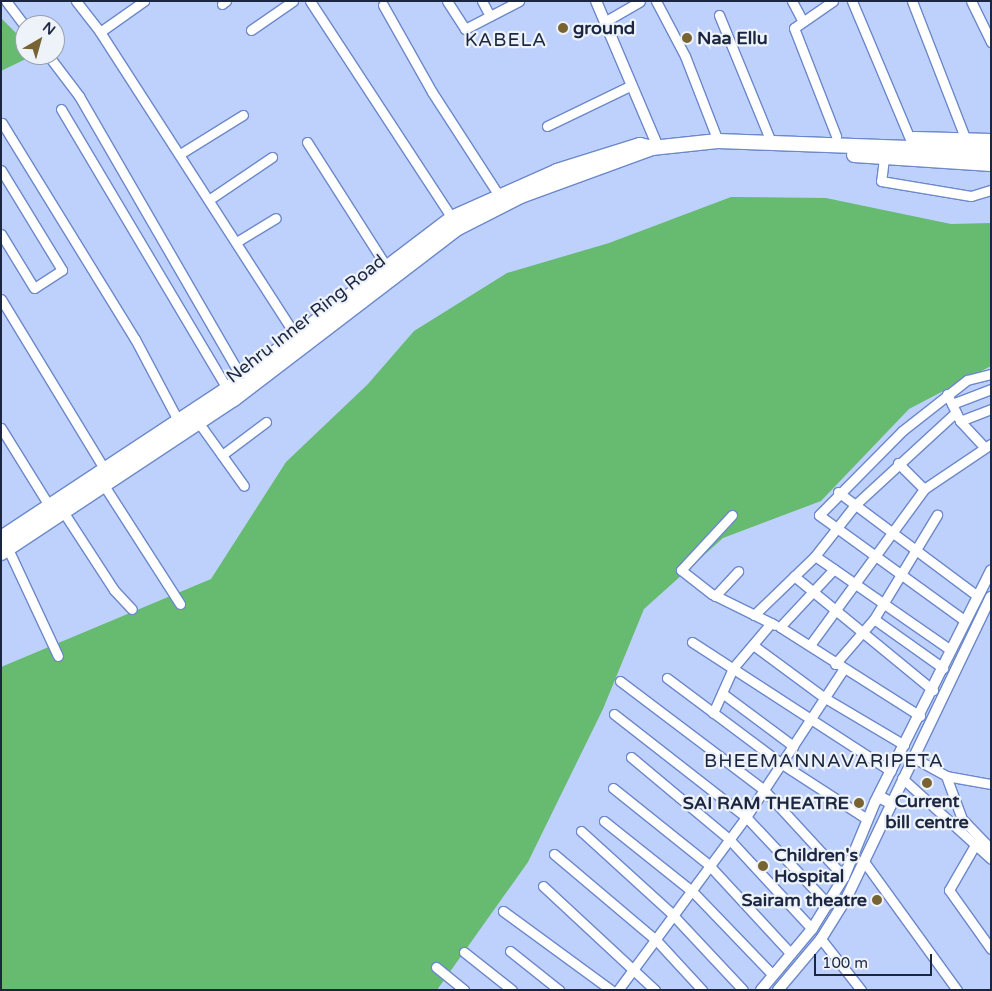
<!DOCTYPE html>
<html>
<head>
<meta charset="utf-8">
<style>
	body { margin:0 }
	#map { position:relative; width:992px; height:991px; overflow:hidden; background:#bed1fc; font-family:"Varela Round",sans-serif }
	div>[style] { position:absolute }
	.green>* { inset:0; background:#66bb70 }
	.roads { filter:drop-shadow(1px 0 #6c88cb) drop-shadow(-1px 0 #6c88cb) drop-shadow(0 1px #6c88cb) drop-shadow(0 -1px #6c88cb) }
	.minor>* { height:9px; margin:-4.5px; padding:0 4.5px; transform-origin:4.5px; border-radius:4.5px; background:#fff }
	.tertiary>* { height:10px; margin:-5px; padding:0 5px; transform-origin:5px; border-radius:5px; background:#fff }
	.secondary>* { height:11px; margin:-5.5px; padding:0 5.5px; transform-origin:5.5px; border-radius:5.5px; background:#fff }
	.primary>* { height:14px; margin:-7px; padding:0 7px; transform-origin:7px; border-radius:7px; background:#fff }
	.dots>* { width:14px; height:14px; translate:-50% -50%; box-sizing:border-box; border:2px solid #eef2f9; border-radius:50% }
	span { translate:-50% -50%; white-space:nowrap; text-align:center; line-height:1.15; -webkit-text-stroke:4.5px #eef2f9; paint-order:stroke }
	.poi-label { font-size:18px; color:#1b2641; font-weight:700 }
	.left { translate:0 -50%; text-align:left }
	.right { translate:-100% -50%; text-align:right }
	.street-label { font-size:18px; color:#1b2641 }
	.neighbourhood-label { font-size:19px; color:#1b2641; letter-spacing:1px }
	.frame { position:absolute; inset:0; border:2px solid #1b2641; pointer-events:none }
	.north { position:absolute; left:15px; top:15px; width:50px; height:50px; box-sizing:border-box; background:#eef2f9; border:1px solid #9aa0af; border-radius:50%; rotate:38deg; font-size:14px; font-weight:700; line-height:20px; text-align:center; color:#1b2641 }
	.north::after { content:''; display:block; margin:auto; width:18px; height:22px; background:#786332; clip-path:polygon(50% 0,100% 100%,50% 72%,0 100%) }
	.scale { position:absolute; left:814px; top:954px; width:118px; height:22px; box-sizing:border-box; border:2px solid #1b2641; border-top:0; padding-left:6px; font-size:15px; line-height:18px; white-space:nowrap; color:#1b2641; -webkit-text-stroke:4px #eef2f9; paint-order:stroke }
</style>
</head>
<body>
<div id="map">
	<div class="green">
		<i style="clip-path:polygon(1px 18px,25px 42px,25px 55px,34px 55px,1px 71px)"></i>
		<i style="clip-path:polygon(731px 197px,826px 198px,951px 224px,991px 223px,991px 366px,909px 409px,821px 501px,723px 538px,644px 609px,603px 709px,528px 862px,437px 990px,1px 990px,1px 667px,211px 579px,286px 462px,368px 384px,414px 331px,507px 273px,609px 243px)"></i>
	</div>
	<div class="roads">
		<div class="minor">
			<i style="left:6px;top:1px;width:31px;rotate:53deg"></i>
			<i style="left:76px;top:1px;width:39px;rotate:52deg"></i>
			<i style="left:100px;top:32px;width:54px;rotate:-35.2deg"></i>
			<i style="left:310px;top:1px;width:259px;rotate:56.8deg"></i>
			<i style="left:447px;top:1px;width:33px;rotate:57deg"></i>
			<i style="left:465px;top:29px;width:61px;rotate:-27.4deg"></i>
			<i style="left:482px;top:1px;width:17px;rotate:62deg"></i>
			<i style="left:656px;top:1px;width:62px;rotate:62.2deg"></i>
			<i style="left:685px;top:56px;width:91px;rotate:68.8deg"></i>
			<i style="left:792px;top:1px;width:21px;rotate:62deg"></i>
			<i style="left:833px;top:1px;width:47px;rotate:145.3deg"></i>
			<i style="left:794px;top:28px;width:116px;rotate:68.7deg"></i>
			<i style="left:852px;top:1px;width:150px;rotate:67.2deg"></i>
			<i style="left:912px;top:1px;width:149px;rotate:68.8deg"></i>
			<i style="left:971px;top:1px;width:46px;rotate:64deg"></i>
			<i style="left:222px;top:4px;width:5px;rotate:-37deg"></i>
			<i style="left:383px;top:5px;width:100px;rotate:60.6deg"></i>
			<i style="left:432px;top:92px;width:121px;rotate:57.1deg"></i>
			<i style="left:719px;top:15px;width:139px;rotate:67.7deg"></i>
			<i style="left:606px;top:21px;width:39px;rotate:-30deg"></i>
			<i style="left:251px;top:30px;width:51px;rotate:-34.6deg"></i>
			<i style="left:100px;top:32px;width:362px;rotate:57.2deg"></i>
			<i style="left:48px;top:55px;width:51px;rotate:52.9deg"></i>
			<i style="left:79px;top:96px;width:326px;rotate:60deg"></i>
			<i style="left:61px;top:109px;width:326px;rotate:59.3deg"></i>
			<i style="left:2px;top:123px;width:254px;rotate:58.4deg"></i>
			<i style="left:135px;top:339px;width:94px;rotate:62.1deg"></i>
			<i style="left:547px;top:126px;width:94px;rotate:-25.8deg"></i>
			<i style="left:307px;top:142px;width:147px;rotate:57.5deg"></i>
			<i style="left:180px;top:154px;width:74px;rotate:-31.8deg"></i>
			<i style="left:884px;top:158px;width:23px;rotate:97deg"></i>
			<i style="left:881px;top:181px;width:91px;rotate:9.5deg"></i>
			<i style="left:971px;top:196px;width:21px;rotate:-17deg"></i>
			<i style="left:1px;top:170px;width:117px;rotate:58.6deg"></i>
			<i style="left:62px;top:270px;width:33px;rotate:147deg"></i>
			<i style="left:34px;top:288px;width:63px;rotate:-121.4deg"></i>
			<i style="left:210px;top:199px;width:75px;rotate:-34.1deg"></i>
			<i style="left:238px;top:241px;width:44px;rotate:-31.2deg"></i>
			<i style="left:1px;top:299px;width:202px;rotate:58.7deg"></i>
			<i style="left:947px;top:394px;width:30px;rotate:64deg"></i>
			<i style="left:960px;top:421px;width:34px;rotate:47deg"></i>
			<i style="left:952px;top:404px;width:42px;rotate:-21deg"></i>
			<i style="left:196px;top:419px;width:82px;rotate:54.4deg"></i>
			<i style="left:960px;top:421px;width:33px;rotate:-21deg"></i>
			<i style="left:1px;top:428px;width:93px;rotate:58.2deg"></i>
			<i style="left:222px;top:455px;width:55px;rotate:-36.9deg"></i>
			<i style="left:898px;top:463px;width:37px;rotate:45deg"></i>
			<i style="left:105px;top:487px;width:139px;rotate:57.3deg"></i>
			<i style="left:838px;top:492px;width:172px;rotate:36.7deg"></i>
			<i style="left:64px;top:513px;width:92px;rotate:57deg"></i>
			<i style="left:114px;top:590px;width:26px;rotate:47deg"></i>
			<i style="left:732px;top:515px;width:75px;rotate:132.8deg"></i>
			<i style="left:681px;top:570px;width:39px;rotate:38deg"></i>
			<i style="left:712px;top:594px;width:66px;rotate:26.2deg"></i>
			<i style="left:8px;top:549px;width:118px;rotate:65deg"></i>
			<i style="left:815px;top:556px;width:165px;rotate:34.7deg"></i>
			<i style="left:834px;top:569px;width:79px;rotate:133deg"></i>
			<i style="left:780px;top:627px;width:166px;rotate:32.4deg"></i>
			<i style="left:794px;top:576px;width:180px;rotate:39.4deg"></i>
			<i style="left:715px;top:596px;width:34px;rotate:-47deg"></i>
			<i style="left:754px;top:615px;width:85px;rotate:-44deg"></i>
			<i style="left:815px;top:556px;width:65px;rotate:-51.9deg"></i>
			<i style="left:855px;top:505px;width:137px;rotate:-42.6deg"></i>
			<i style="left:874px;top:619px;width:85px;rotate:35.4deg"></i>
			<i style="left:964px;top:620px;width:179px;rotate:-144.1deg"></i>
			<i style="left:819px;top:515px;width:118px;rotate:-45.3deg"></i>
			<i style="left:902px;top:431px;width:83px;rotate:-38.1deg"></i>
			<i style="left:967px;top:380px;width:25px;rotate:-14deg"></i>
			<i style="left:692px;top:642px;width:237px;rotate:33deg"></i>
			<i style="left:753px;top:645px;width:89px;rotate:36.4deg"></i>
			<i style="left:825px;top:698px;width:92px;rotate:30.7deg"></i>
			<i style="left:810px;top:645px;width:193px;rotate:-53.8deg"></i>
			<i style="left:924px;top:489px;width:81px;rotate:-33.9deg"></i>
			<i style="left:835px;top:664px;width:60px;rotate:-49.1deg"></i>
			<i style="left:874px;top:619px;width:122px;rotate:-58.8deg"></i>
			<i style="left:667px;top:678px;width:144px;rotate:36.8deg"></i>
			<i style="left:782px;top:764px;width:101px;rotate:32.9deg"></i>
			<i style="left:620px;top:681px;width:181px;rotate:37.1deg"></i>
			<i style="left:764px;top:790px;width:118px;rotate:47.4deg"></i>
			<i style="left:722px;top:693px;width:89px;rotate:36.7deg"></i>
			<i style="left:713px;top:713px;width:49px;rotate:-66deg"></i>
			<i style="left:733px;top:668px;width:59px;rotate:-49.8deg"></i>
			<i style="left:771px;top:623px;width:4px;rotate:27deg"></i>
			<i style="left:614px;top:714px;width:167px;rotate:38deg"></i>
			<i style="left:746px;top:817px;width:120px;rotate:46.7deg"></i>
			<i style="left:631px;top:757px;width:128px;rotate:39.9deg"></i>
			<i style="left:729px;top:839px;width:122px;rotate:47.3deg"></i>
			<i style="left:914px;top:758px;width:37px;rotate:29deg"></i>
			<i style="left:946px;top:776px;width:46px;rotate:10.1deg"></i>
			<i style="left:946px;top:776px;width:46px;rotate:69.6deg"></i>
			<i style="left:962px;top:819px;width:42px;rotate:46deg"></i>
			<i style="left:902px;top:778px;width:120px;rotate:42.3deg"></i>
			<i style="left:613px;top:788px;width:122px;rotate:38.7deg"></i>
			<i style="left:708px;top:864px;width:121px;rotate:47.3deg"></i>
			<i style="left:604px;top:821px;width:114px;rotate:38.6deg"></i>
			<i style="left:693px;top:892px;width:115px;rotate:46.1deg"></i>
			<i style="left:581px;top:831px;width:122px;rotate:42.3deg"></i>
			<i style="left:671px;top:913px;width:105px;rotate:46.9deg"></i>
			<i style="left:975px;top:845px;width:52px;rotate:120deg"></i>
			<i style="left:949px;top:890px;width:72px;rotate:54.6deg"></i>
			<i style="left:554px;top:854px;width:135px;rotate:40.2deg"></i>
			<i style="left:657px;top:941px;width:67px;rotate:47.4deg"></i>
			<i style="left:865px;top:863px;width:157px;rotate:54.1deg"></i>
			<i style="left:543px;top:886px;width:153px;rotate:42.9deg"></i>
			<i style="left:503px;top:911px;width:134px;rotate:36.2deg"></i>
			<i style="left:821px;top:939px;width:65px;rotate:51.9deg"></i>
			<i style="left:510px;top:951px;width:63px;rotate:38.5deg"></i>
			<i style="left:464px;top:952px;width:61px;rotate:38.4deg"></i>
			<i style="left:436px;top:967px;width:36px;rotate:39deg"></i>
			<i style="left:618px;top:990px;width:215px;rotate:-53.5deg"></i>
			<i style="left:746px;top:817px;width:176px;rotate:-56.6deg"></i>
		</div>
		<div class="tertiary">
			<i style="left:596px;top:1px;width:159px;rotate:67deg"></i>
			<i style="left:761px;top:990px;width:80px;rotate:-50.1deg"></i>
			<i style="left:812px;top:929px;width:61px;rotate:-58.4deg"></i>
			<i style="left:844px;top:877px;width:81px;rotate:-67.5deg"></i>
			<i style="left:875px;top:802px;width:259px;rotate:-63.4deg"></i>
			<i style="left:778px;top:990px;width:67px;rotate:-49.9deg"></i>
			<i style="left:821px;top:939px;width:47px;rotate:-58deg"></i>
			<i style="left:846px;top:899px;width:335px;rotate:-64.4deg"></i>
		</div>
		<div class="secondary">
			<i style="left:878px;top:796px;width:13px;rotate:27deg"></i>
		</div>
		<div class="primary">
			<i style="left:914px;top:139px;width:77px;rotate:1.5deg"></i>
			<i style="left:854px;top:155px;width:137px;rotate:3.8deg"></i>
			<i style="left:1px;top:538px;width:271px;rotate:-33.4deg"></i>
			<i style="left:227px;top:389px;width:283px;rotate:-37.2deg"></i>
			<i style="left:452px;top:218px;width:115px;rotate:-24.1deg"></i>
			<i style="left:557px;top:171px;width:87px;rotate:-17.4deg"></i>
			<i style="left:640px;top:145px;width:12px;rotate:14deg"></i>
			<i style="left:1px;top:553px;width:279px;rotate:-33.5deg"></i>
			<i style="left:234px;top:399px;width:282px;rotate:-37.4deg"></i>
			<i style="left:458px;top:228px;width:71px;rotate:-26.9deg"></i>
			<i style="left:521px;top:196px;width:140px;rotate:-20.1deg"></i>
			<i style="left:652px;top:148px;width:66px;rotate:-6.1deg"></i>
			<i style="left:718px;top:141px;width:273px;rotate:2.1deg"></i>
		</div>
	</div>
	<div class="dots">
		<i style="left:563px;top:28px;background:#786332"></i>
		<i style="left:687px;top:38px;background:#786332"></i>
		<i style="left:927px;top:783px;background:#786332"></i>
		<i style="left:859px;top:803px;background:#786332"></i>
		<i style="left:763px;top:866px;background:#786332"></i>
		<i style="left:877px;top:900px;background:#786332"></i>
	</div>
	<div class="poi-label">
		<span class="left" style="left:573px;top:28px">ground</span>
		<span class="left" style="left:697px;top:38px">Naa Ellu</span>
		<span style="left:927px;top:812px">Current<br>bill centre</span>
		<span class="right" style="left:849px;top:803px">SAI RAM THEATRE</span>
		<span class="left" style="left:774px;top:866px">Children's<br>Hospital</span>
		<span class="right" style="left:867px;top:900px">Sairam theatre</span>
	</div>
	<div class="street-label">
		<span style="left:306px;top:319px;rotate:-38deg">Nehru Inner Ring Road</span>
	</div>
	<div class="neighbourhood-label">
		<span style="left:506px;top:41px">KABELA</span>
		<span style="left:824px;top:762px">BHEEMANNAVARIPETA</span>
	</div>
	<div class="frame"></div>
	<div class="north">N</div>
	<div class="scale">100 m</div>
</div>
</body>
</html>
